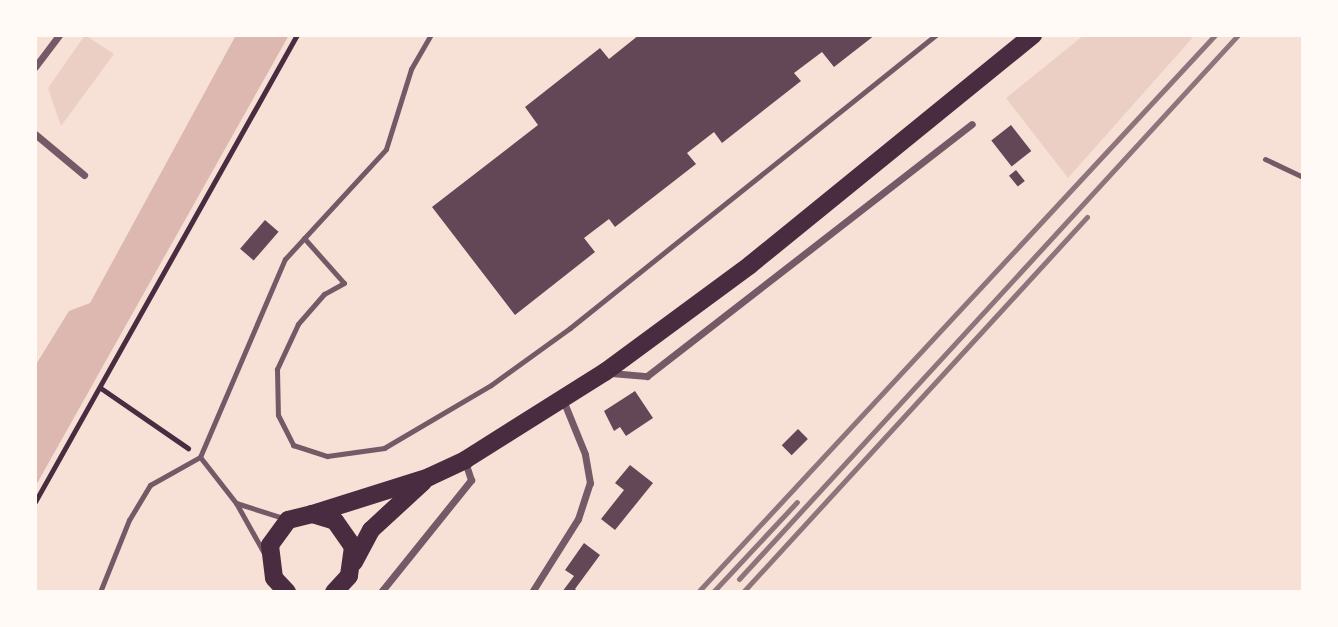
<!DOCTYPE html>
<html>
<head>
<meta charset="utf-8">
<style>
	body { margin:0 }
	#map { position:relative; width:1338px; height:627px; overflow:hidden; background:#f7e1d7; font-family:Signika,sans-serif }
	div>[style] { position:absolute }
	.green>* { inset:0; background:#ebcfc5 }
	.water>* { inset:0; background:#dcb8b0 }
	.building>* { inset:0; background:#644757; transform-origin:0 0 }
	.path>* { height:4.5px; margin:-2.25px; padding:0 2.25px; transform-origin:2.25px; border-radius:2.25px; background:#4a2c40 }
	.service>* { height:5px; margin:-2.5px; padding:0 2.5px; transform-origin:2.5px; border-radius:2.5px; background:#755966 }
	.minor>* { height:7px; margin:-3.5px; padding:0 3.5px; transform-origin:3.5px; border-radius:3.5px; background:#755966 }
	.primary>* { height:18px; margin:-9px; padding:0 9px; transform-origin:9px; border-radius:9px; background:#4a2c40 }
	.rail>* { height:5px; margin:-2.5px; padding:0 2.5px; transform-origin:2.5px; border-radius:2.5px; background:#8f747c }
	span { translate:-50% -50%; white-space:nowrap; text-align:center; line-height:1.15; -webkit-text-stroke:5px #fffaf5; paint-order:stroke }
	.frame { position:absolute; inset:0; border:37px solid #fffaf5; pointer-events:none }
</style>
</head>
<body>
<div id="map">
	<div class="green">
		<i style="clip-path:polygon(85px 35px,114px 54px,61px 126px,48px 88px)"></i>
		<i style="clip-path:polygon(1084px 35px,1195px 35px,1068px 178px,1006px 98px)"></i>
	</div>
	<div class="water">
		<i style="clip-path:polygon(236px 35px,289px 35px,35px 487px,35px 366px,69px 311px,90px 303px)"></i>
	</div>
	<div class="building">
		<i style="clip-path:polygon(639px 35px,875px 35px,834px 67px,822px 52px,794px 73px,801px 81px,722px 143px,714px 132px,687px 153px,696px 164px,615px 227px,609px 219px,584px 238px,595px 252px,515px 315px,432px 207px,538px 125px,525px 107px,600px 48px,609px 59px)"></i>
		<i style="left:1011px;top:125px;width:33px;height:25px;rotate:52deg"></i>
		<i style="left:1016px;top:170px;width:14px;height:9px;rotate:51deg"></i>
		<i style="left:265px;top:220px;width:18px;height:38px;rotate:41deg"></i>
		<i style="clip-path:polygon(635px 391px,653px 418px,626px 436px,620px 427px,614px 431px,604px 411px)"></i>
		<i style="left:798px;top:429px;width:14px;height:23px;rotate:45deg"></i>
		<i style="clip-path:polygon(630px 465px,653px 483px,615px 530px,601px 519px,624px 490px,615px 483px)"></i>
		<i style="clip-path:polygon(584px 543px,600px 555px,575px 589px,579px 592px,562px 592px,574px 576px,565px 570px)"></i>
	</div>
	<div class="path">
		<i style="left:101px;top:388px;width:106px;rotate:34.6deg"></i>
		<i style="left:35px;top:502px;width:535px;rotate:-60.71deg"></i>
	</div>
	<div class="service">
		<i style="left:1265px;top:159px;width:42px;rotate:25.3deg"></i>
		<i style="left:304px;top:238px;width:60px;rotate:48.4deg"></i>
		<i style="left:344px;top:283px;width:23px;rotate:151deg"></i>
		<i style="left:324px;top:294px;width:40px;rotate:131deg"></i>
		<i style="left:298px;top:324px;width:50px;rotate:115deg"></i>
		<i style="left:277px;top:369px;width:46px;rotate:88.8deg"></i>
		<i style="left:278px;top:415px;width:34px;rotate:63deg"></i>
		<i style="left:293px;top:445px;width:36px;rotate:18deg"></i>
		<i style="left:327px;top:456px;width:58px;rotate:-8deg"></i>
		<i style="left:384px;top:448px;width:124px;rotate:-30.5deg"></i>
		<i style="left:491px;top:385px;width:97px;rotate:-35.8deg"></i>
		<i style="left:570px;top:328px;width:469px;rotate:-38.7deg"></i>
		<i style="left:236px;top:503px;width:49px;rotate:17.7deg"></i>
		<i style="left:264px;top:553px;width:57px;rotate:-119.2deg"></i>
		<i style="left:236px;top:503px;width:58px;rotate:-128deg"></i>
		<i style="left:200px;top:457px;width:215px;rotate:-66.8deg"></i>
		<i style="left:285px;top:259px;width:149px;rotate:-47.4deg"></i>
		<i style="left:386px;top:149px;width:84px;rotate:-72.6deg"></i>
		<i style="left:411px;top:69px;width:39px;rotate:-60deg"></i>
		<i style="left:100px;top:592px;width:78px;rotate:-68.1deg"></i>
		<i style="left:129px;top:520px;width:41px;rotate:-59deg"></i>
		<i style="left:150px;top:485px;width:57px;rotate:-29.2deg"></i>
	</div>
	<div class="minor">
		<i style="left:35px;top:67px;width:40px;rotate:-53deg"></i>
		<i style="left:35px;top:134px;width:64px;rotate:39.9deg"></i>
		<i style="left:611px;top:373px;width:36px;rotate:5deg"></i>
		<i style="left:647px;top:376px;width:411px;rotate:-37.8deg"></i>
		<i style="left:381px;top:592px;width:144px;rotate:-51.2deg"></i>
		<i style="left:471px;top:480px;width:20px;rotate:-108deg"></i>
		<i style="left:532px;top:592px;width:86px;rotate:-57.8deg"></i>
		<i style="left:578px;top:519px;width:38px;rotate:-72deg"></i>
		<i style="left:590px;top:483px;width:29px;rotate:-100deg"></i>
		<i style="left:585px;top:454px;width:58px;rotate:-112.2deg"></i>
	</div>
	<div class="primary">
		<i style="left:312px;top:514px;width:123px;rotate:-17.5deg"></i>
		<i style="left:429px;top:477px;width:40px;rotate:-25deg"></i>
		<i style="left:465px;top:460px;width:165px;rotate:-32.2deg"></i>
		<i style="left:605px;top:372px;width:180px;rotate:-36.4deg"></i>
		<i style="left:750px;top:265px;width:365px;rotate:-39.1deg"></i>
		<i style="left:354px;top:562px;width:36px;rotate:-62deg"></i>
		<i style="left:371px;top:530px;width:71px;rotate:-42.7deg"></i>
		<i style="left:287px;top:592px;width:19px;rotate:-133deg"></i>
		<i style="left:274px;top:578px;width:33px;rotate:-97deg"></i>
		<i style="left:270px;top:545px;width:31px;rotate:-54deg"></i>
		<i style="left:288px;top:520px;width:25px;rotate:-14deg"></i>
		<i style="left:312px;top:514px;width:24px;rotate:17deg"></i>
		<i style="left:335px;top:521px;width:32px;rotate:55deg"></i>
		<i style="left:353px;top:547px;width:29px;rotate:98deg"></i>
		<i style="left:349px;top:576px;width:22px;rotate:133deg"></i>
	</div>
	<div class="rail">
		<i style="left:739px;top:579px;width:738px;rotate:-47.47deg"></i>
		<i style="left:698px;top:592px;width:760px;rotate:-47.13deg"></i>
		<i style="left:713px;top:592px;width:123px;rotate:-47deg"></i>
		<i style="left:743px;top:592px;width:509px;rotate:-47.47deg"></i>
	</div>
	<div class="frame"></div>
</div>
</body>
</html>
